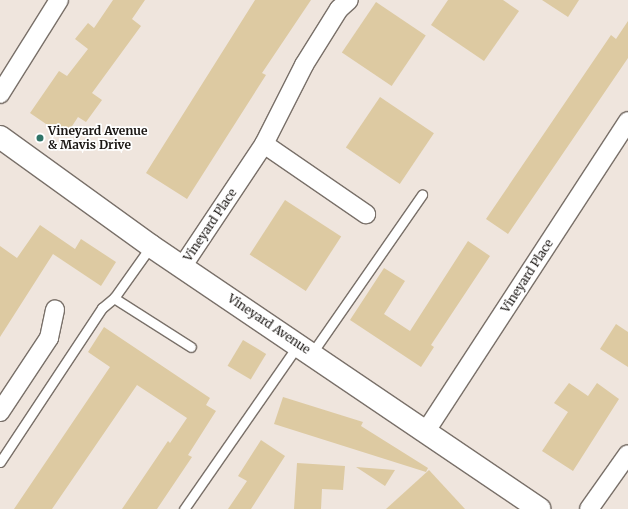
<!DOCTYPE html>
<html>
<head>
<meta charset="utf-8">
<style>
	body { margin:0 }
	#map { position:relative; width:628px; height:509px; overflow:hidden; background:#efe5dd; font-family:Merriweather,serif }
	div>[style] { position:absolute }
	.building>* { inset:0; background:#ddcaa2; transform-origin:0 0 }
	.roads { filter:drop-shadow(1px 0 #797069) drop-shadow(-1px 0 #797069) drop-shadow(0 1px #797069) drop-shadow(0 -1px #797069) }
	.lane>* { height:9px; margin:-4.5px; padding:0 4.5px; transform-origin:4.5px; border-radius:4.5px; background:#fff }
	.street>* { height:18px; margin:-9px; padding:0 9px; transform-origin:9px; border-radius:9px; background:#fff }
	.secondary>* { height:22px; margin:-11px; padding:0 11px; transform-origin:11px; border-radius:11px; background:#fff }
	.dots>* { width:11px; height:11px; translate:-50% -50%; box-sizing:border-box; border:2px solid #fff; border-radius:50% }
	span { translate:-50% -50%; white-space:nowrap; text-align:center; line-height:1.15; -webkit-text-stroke:3.5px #fff; paint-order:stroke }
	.poi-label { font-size:12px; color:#1b1714; font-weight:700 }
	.left { translate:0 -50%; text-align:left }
	.street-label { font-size:12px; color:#1b1714 }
</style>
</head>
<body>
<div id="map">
	<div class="building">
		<i style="clip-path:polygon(113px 0,145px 0,132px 19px,141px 26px,92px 93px,102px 100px,86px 122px,78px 117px,65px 137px,30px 113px,59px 71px,67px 76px,88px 49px,75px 39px,88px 23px,94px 28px)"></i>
		<i style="clip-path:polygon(255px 0,311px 0,262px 73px,266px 75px,187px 199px,146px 173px)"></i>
		<i style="clip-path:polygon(448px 0,503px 0,519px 11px,484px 61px,431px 25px)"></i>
		<i style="clip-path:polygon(542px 0,579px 0,568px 17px)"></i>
		<i style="left:376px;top:2px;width:60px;height:61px;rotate:34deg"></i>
		<i style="clip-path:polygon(628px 21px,628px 58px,508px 234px,486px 219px,611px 35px,616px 39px)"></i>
		<i style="left:380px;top:97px;width:65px;height:61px;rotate:34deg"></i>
		<i style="left:285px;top:200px;width:67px;height:65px;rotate:33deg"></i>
		<i style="clip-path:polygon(40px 225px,75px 249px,81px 239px,116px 262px,101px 286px,53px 254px,0 337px,0 246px,17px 258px)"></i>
		<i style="clip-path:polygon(468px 241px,490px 256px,431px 345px,434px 347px,421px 367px,350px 320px,384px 268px,405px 281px,384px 314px,410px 331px)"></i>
		<i style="clip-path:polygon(616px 324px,628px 332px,628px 367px,600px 349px)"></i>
		<i style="clip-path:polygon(104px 327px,210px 398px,206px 405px,216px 411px,188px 455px,192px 457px,157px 509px,122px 509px,168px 441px,170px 443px,187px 418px,137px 385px,52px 509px,14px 509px,110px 367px,88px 352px)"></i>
		<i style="left:243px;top:340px;width:27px;height:30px;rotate:31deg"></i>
		<i style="clip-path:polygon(569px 383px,588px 396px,597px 383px,619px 399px,573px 471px,542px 451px,568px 412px,554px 403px)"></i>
		<i style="clip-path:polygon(283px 397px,363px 422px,361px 426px,428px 468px,426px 472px,274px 424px)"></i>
		<i style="clip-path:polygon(261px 440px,285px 456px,251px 509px,228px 509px,247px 481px,238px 476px)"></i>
		<i style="clip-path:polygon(297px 463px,345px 466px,343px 490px,322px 489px,321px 509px,294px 509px)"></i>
		<i style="clip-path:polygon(356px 467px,395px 470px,385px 486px)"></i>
		<i style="clip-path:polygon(429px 470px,465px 509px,386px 509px)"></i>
	</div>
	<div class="roads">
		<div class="lane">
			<i style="left:114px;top:298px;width:91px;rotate:32.5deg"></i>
			<i style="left:312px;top:353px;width:193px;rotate:-55.2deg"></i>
			<i style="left:0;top:462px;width:185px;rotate:-56.5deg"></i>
			<i style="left:102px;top:308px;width:16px;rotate:-40deg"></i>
			<i style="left:114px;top:298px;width:64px;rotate:-54.6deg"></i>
			<i style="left:184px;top:509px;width:200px;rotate:-55.2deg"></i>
		</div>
		<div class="street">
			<i style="left:0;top:94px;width:111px;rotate:-57.9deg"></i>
			<i style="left:264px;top:144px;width:124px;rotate:34.5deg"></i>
			<i style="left:182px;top:267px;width:148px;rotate:-56.3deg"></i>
			<i style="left:264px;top:144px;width:89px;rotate:-63.1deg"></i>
			<i style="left:304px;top:65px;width:66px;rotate:-58deg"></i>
			<i style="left:339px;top:9px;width:13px;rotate:-42deg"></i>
			<i style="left:0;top:412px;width:89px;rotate:-56.5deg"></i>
			<i style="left:49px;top:338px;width:29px;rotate:-78deg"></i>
			<i style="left:426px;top:431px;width:370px;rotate:-56.9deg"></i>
			<i style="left:589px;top:509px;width:67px;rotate:-54.7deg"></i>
		</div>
		<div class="secondary">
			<i style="left:0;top:137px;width:186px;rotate:35.8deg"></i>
			<i style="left:151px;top:246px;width:469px;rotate:34.1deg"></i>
		</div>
	</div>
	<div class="dots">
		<i style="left:40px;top:138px;background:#307468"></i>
	</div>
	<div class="poi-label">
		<span class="left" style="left:48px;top:138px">Vineyard Avenue<br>&amp; Mavis Drive</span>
	</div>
	<div class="street-label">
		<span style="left:210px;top:225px;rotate:-56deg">Vineyard Place</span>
		<span style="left:527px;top:276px;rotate:-57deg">Vineyard Place</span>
		<span style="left:269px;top:324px;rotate:34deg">Vineyard Avenue</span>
	</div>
</div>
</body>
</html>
